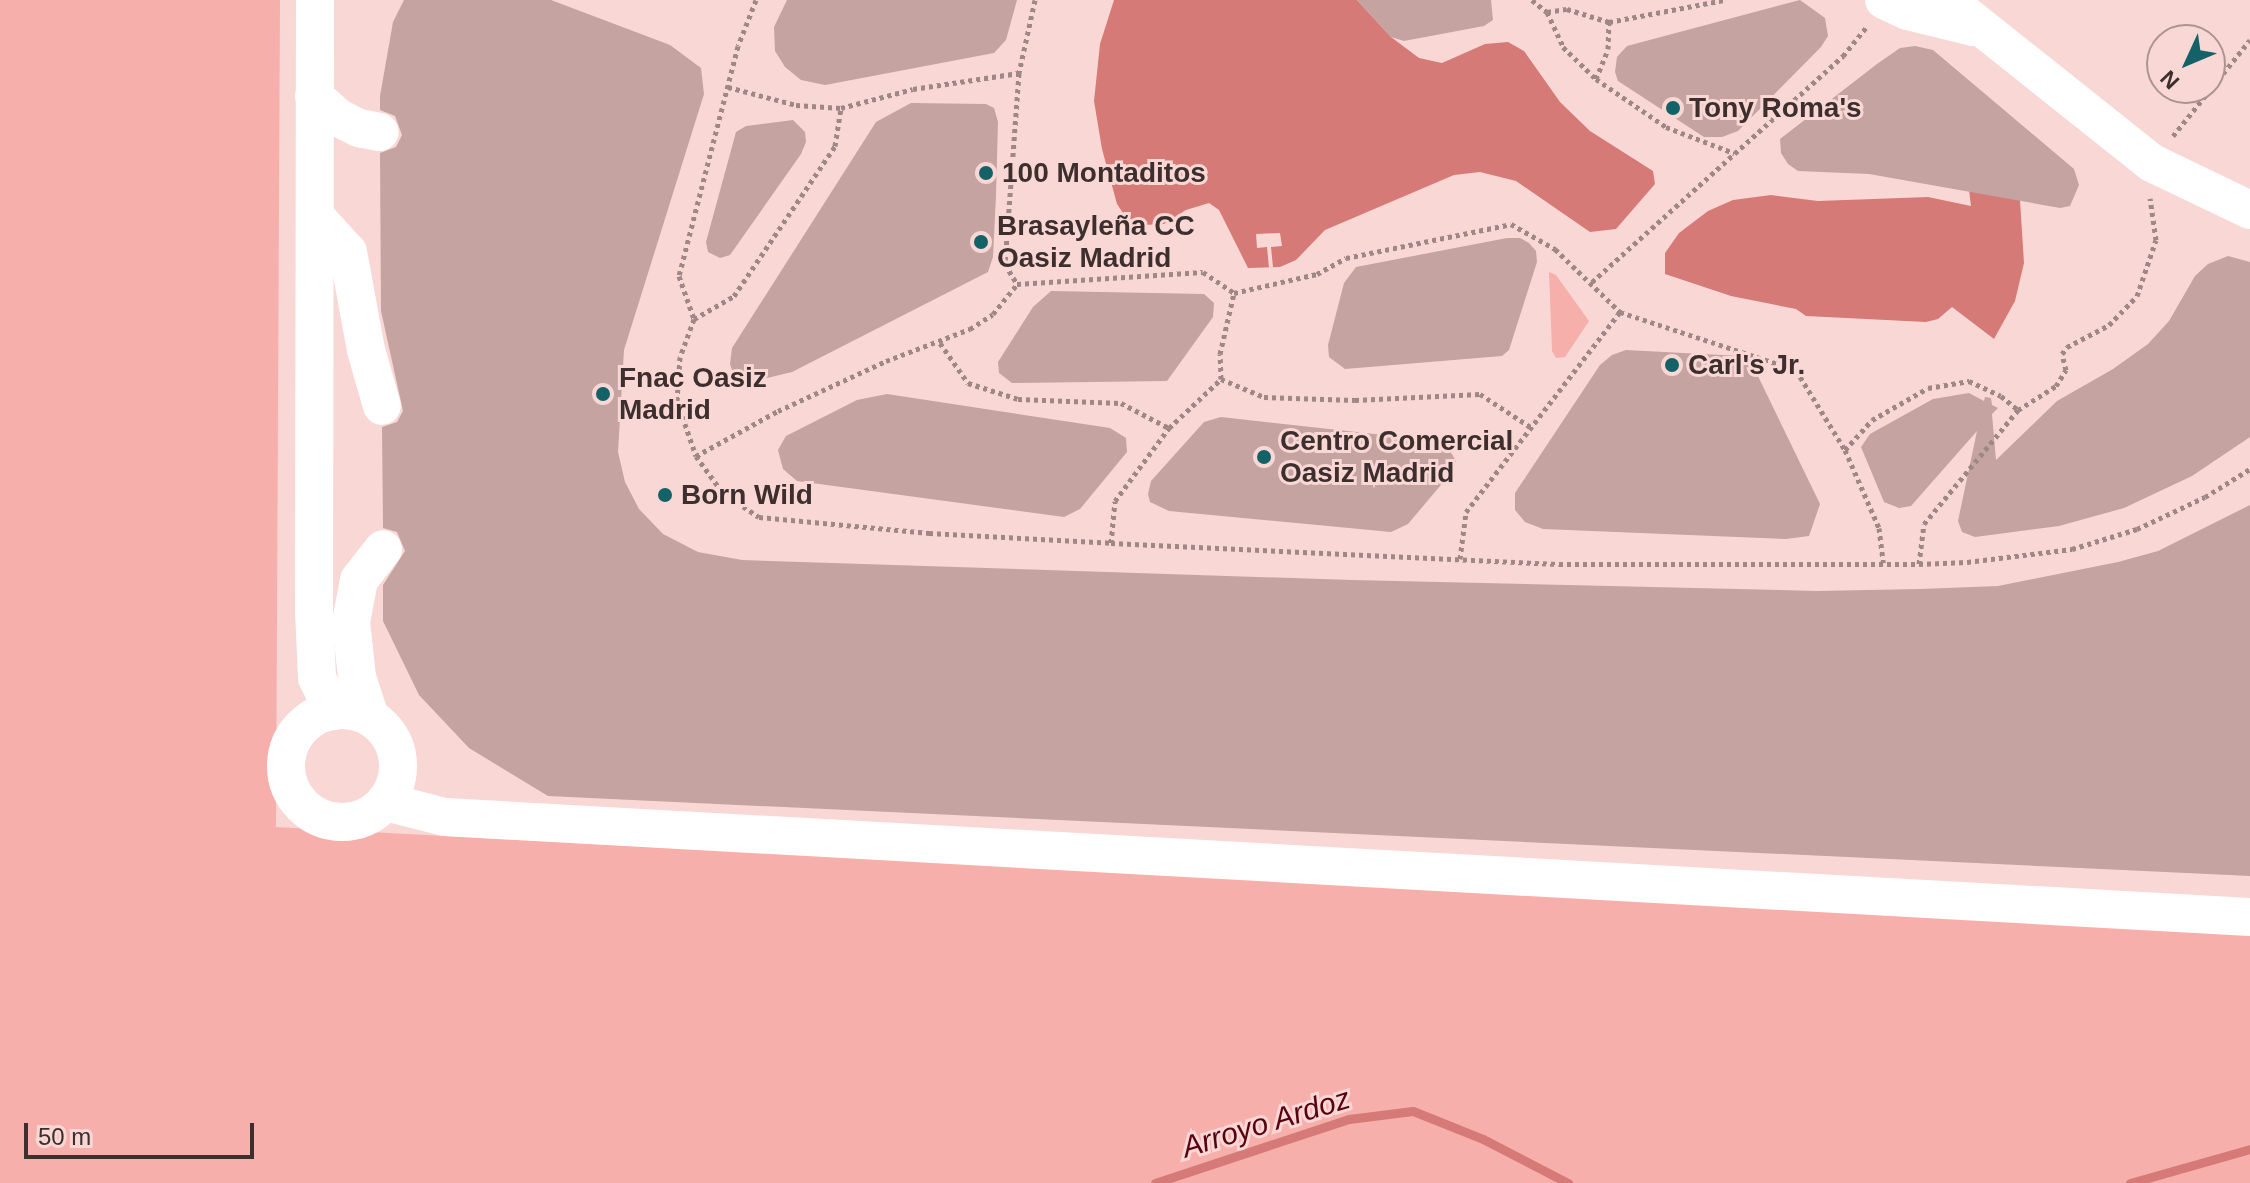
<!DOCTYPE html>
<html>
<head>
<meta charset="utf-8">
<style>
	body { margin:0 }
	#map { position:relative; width:2250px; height:1183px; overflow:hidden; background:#f9d7d5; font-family:Arial,sans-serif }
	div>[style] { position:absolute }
	.green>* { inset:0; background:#f7afab }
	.water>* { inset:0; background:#d67a77 }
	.pier>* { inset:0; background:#f9d7d5 }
	.stream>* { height:9px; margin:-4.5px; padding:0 4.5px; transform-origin:4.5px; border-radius:4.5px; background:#d67a77 }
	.building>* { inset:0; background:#c4a3a1 }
	.path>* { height:5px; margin-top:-2.5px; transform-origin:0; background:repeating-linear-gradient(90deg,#9f8785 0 4px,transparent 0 8px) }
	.minor>* { height:38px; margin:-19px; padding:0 19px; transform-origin:19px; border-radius:19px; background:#fff }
	.minor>.ring { margin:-19px; padding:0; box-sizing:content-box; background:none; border:38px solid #fff; border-radius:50% }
	.dots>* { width:22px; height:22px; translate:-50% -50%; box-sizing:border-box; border:4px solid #f9d7d5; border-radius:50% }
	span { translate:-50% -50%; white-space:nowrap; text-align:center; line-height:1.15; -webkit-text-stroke:6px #f9d7d5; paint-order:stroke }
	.poi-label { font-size:28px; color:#3c2f2e; font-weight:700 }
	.left { translate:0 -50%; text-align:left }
	.water-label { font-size:30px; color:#59020f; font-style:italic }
	.north { position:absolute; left:2146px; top:24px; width:80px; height:80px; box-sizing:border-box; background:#f9d7d5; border:2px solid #ad9492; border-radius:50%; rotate:226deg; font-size:22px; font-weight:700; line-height:32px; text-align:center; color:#3c2f2e }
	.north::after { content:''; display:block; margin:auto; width:28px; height:36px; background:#126268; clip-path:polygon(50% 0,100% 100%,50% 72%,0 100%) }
	.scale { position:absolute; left:24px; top:1123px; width:230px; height:36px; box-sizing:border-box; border:4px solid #3c2f2e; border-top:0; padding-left:10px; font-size:24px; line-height:28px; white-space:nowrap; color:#3c2f2e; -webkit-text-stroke:6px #f9d7d5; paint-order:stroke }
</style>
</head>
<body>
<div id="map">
	<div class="green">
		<i style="clip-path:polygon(0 0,280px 0,276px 827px,2250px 933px,2250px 1183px,0 1183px)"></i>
		<i style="clip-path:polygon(1549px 272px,1556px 275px,1589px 321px,1565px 357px,1556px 358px,1552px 351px)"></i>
	</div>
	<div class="water">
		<i style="clip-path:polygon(1114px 0,1357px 0,1391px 37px,1419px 58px,1442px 63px,1485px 44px,1508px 42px,1524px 51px,1560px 102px,1590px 131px,1653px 171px,1655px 184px,1616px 229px,1590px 232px,1516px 181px,1480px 172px,1454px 175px,1325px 230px,1296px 260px,1280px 267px,1248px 268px,1219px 210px,1209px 203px,1186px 210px,1164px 224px,1143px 225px,1125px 216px,1117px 204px,1102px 149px,1094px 101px,1100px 44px)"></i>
		<i style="clip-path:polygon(1969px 190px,2020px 200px,2024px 263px,2015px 301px,1994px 339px,1952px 307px,1938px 319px,1926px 322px,1806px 316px,1796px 309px,1731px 296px,1665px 274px,1665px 253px,1679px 233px,1708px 211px,1733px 200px,1771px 195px,1818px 201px,1928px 197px,1971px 206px)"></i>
	</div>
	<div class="pier">
		<i style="clip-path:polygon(1280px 233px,1282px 246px,1271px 247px,1273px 267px,1269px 268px,1267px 247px,1257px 248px,1256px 234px)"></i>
	</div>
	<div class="stream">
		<i style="left:1155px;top:1183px;width:204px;rotate:-18.3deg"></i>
		<i style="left:1349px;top:1119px;width:64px;rotate:-7.1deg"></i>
		<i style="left:1413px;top:1111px;width:75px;rotate:21.8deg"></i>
		<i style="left:1483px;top:1139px;width:96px;rotate:27.4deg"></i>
		<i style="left:2130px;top:1183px;width:125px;rotate:-15.8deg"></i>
	</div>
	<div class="building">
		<i style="clip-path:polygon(404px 0,551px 0,670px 45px,701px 68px,704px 94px,624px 350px,618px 452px,625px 482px,639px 509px,663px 534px,698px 552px,742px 560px,1352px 580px,1817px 591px,1920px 589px,1998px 586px,2118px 562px,2158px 551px,2250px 505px,2250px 876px,548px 796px,469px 748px,419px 695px,383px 621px,383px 585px,405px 551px,397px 532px,383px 528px,382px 427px,397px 422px,403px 411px,381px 311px,380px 153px,396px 147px,402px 135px,395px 116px,380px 110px,380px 96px,393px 22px)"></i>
		<i style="clip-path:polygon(787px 0,1017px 0,1006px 40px,994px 53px,825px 85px,801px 80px,785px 67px,775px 51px,774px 27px)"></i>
		<i style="clip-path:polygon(1357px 0,1491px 0,1493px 20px,1484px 26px,1404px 41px,1391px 37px)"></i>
		<i style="clip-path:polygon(1800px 0,1825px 18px,1828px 36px,1821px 47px,1738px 131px,1722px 137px,1704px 137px,1618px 81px,1615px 72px,1617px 57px,1627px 46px)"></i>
		<i style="clip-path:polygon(1915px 46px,1933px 50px,2074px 169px,2079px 185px,2070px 206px,2060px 208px,1869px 174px,1798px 171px,1788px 164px,1781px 153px,1780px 139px,1877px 64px,1900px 48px)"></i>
		<i style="clip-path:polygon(911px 103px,986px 104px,994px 108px,998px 122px,996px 195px,993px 257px,988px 272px,792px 372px,750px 382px,734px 376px,730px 364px,732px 348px,876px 122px)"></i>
		<i style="clip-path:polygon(793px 120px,805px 132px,806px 142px,801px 154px,730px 255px,720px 258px,708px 252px,706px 242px,736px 132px,746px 126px)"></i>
		<i style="clip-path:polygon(1507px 238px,1520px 238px,1529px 243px,1536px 251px,1537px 262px,1509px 350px,1502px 356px,1345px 369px,1329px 357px,1328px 345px,1344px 283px,1356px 267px)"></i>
		<i style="clip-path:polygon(2228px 256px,2250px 262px,2250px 437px,2192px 476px,2124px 508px,2059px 526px,1975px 537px,1962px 532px,1958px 521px,1977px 431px,1911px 506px,1899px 508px,1884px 502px,1861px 447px,1870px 434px,1933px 399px,1969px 393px,1984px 401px,1985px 397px,1991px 398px,1992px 405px,1998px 408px,1992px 414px,1996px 460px,2057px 401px,2113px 369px,2148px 344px,2169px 321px,2195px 276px,2208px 264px)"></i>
		<i style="clip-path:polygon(1051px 291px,1204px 294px,1214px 303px,1213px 317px,1167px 381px,1012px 383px,999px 373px,998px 362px,1033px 307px)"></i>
		<i style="clip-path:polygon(1626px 350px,1741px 356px,1755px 370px,1820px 504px,1809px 536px,1786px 539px,1543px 529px,1525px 522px,1515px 510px,1515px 493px,1600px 365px,1612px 355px)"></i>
		<i style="clip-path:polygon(887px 394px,1110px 428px,1126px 438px,1127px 452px,1080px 509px,1064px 517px,797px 481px,783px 469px,778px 450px,786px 436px,857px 400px)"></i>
		<i style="clip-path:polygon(1221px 417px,1429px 440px,1450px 451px,1456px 461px,1451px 473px,1408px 524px,1391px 532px,1169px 511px,1150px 502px,1148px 494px,1151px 481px,1204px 422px)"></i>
	</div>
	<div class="path">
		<i style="left:756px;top:0;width:49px;rotate:111.4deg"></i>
		<i style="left:738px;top:46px;width:237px;rotate:104.4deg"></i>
		<i style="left:679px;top:276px;width:46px;rotate:70.8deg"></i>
		<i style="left:694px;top:319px;width:46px;rotate:-29.9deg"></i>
		<i style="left:734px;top:296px;width:181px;rotate:-56deg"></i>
		<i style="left:835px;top:146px;width:38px;rotate:-81deg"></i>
		<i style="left:1035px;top:0;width:75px;rotate:102.4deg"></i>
		<i style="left:1019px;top:73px;width:192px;rotate:94.2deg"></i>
		<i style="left:1005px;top:264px;width:23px;rotate:59deg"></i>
		<i style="left:1017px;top:284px;width:186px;rotate:-3.7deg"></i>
		<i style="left:1203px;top:272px;width:37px;rotate:34deg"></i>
		<i style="left:1234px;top:293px;width:85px;rotate:-12.9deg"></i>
		<i style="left:1317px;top:274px;width:33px;rotate:-29deg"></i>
		<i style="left:1346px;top:258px;width:168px;rotate:-11.6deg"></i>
		<i style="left:1511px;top:224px;width:51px;rotate:29.6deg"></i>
		<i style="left:1555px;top:249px;width:91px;rotate:44.1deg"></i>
		<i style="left:1620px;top:312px;width:185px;rotate:18.2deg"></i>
		<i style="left:1796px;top:370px;width:94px;rotate:58.5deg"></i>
		<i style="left:1845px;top:450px;width:85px;rotate:66.4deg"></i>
		<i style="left:1879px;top:528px;width:35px;rotate:83deg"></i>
		<i style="left:1532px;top:0;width:19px;rotate:39deg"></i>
		<i style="left:1547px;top:12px;width:38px;rotate:65deg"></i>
		<i style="left:1563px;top:47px;width:46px;rotate:44.1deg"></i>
		<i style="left:1596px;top:79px;width:85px;rotate:34.4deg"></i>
		<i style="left:1666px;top:127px;width:73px;rotate:20.9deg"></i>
		<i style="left:1547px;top:12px;width:20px;rotate:-9deg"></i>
		<i style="left:1567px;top:9px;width:44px;rotate:17.2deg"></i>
		<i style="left:1609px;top:22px;width:117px;rotate:-10.8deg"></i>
		<i style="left:1596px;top:79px;width:32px;rotate:-68deg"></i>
		<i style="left:1608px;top:49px;width:27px;rotate:-88deg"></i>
		<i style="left:728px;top:87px;width:70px;rotate:14.8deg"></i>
		<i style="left:796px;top:105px;width:45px;rotate:3.8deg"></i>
		<i style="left:841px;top:108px;width:74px;rotate:-14.8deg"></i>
		<i style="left:913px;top:89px;width:107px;rotate:-8.6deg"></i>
		<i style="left:2173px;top:136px;width:123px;rotate:-51.3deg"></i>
		<i style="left:1592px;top:282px;width:338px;rotate:-42deg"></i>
		<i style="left:1843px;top:56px;width:38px;rotate:-51deg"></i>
		<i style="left:694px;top:319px;width:40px;rotate:110.2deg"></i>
		<i style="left:680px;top:357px;width:44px;rotate:93.9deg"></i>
		<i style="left:677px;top:401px;width:58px;rotate:70.9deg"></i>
		<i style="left:696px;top:456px;width:46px;rotate:53.9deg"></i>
		<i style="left:723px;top:493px;width:43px;rotate:33.7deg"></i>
		<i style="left:759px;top:517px;width:171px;rotate:5.4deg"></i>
		<i style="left:929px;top:533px;width:182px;rotate:3.1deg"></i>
		<i style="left:1111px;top:543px;width:448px;rotate:2.7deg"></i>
		<i style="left:1559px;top:564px;width:360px"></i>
		<i style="left:1919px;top:564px;width:48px;rotate:-2.4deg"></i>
		<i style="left:1967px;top:562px;width:106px;rotate:-7.1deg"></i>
		<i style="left:2072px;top:549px;width:68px;rotate:-17.1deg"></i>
		<i style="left:2137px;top:529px;width:75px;rotate:-25.2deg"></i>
		<i style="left:2205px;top:497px;width:53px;rotate:-31.9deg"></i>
		<i style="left:940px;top:343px;width:49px;rotate:55deg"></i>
		<i style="left:968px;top:383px;width:52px;rotate:17.7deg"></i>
		<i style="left:1018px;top:399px;width:103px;rotate:2.2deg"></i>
		<i style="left:1121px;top:403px;width:54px;rotate:27.5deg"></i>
		<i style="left:1221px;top:379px;width:25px;rotate:-92deg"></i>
		<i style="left:1220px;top:354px;width:63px;rotate:-77.1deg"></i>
		<i style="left:1845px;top:450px;width:40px;rotate:-48deg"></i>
		<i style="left:1872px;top:420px;width:64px;rotate:-29.7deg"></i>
		<i style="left:1928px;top:388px;width:42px;rotate:-9.7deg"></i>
		<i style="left:1969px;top:381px;width:35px;rotate:25deg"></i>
		<i style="left:2001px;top:396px;width:22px;rotate:39deg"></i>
		<i style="left:696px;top:456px;width:94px;rotate:-28.8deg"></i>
		<i style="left:778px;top:411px;width:119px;rotate:-24.8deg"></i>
		<i style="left:886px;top:361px;width:90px;rotate:-20.9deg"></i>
		<i style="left:970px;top:329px;width:27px;rotate:-33deg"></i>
		<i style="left:993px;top:314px;width:38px;rotate:-51deg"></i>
		<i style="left:1111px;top:543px;width:42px;rotate:-84.6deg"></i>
		<i style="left:1115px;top:501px;width:91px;rotate:-53.5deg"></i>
		<i style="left:1169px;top:428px;width:71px;rotate:-43.3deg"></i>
		<i style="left:1221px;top:379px;width:47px;rotate:22.7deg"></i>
		<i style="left:1264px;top:397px;width:91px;rotate:1.9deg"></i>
		<i style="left:1355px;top:400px;width:125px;rotate:-2.7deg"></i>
		<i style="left:1480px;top:394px;width:62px;rotate:33.2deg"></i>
		<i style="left:1460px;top:559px;width:47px;rotate:-82.7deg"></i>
		<i style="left:1466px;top:512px;width:252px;rotate:-52.4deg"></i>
		<i style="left:1919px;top:564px;width:40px;rotate:-82.9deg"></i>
		<i style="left:1924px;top:524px;width:148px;rotate:-50.5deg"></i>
		<i style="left:2018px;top:410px;width:45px;rotate:-32.3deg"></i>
		<i style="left:2056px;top:386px;width:19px;rotate:-58deg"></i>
		<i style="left:2066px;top:370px;width:16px;rotate:-104deg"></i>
		<i style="left:2062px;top:354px;width:9px;rotate:-54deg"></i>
		<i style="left:2067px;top:347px;width:47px;rotate:-27.6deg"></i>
		<i style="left:2109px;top:325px;width:40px;rotate:-46deg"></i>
		<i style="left:2137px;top:296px;width:59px;rotate:-71.3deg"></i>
		<i style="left:2156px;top:240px;width:42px;rotate:-98.1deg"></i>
	</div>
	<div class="minor">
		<i style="left:315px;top:0;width:611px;rotate:90.09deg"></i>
		<i style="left:314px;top:611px;width:67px;rotate:87.4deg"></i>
		<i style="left:317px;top:678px;width:37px;rotate:64deg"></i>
		<i style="left:1884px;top:0;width:26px;rotate:25deg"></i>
		<i style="left:1908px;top:11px;width:67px;rotate:13.8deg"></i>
		<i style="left:1947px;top:0;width:262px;rotate:38.5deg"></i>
		<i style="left:2152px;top:163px;width:109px;rotate:25.6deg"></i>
		<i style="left:314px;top:96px;width:31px;rotate:42deg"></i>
		<i style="left:337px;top:117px;width:25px;rotate:27deg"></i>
		<i style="left:359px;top:128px;width:21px;rotate:11deg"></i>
		<i style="left:316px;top:217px;width:47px;rotate:47.6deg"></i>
		<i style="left:348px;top:252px;width:100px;rotate:79.6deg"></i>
		<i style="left:366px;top:350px;width:58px;rotate:74.1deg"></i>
		<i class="ring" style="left:286px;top:710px;width:74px;height:74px"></i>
		<i style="left:370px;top:717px;width:42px;rotate:-108deg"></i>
		<i style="left:357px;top:677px;width:55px;rotate:-96.2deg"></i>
		<i style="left:351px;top:622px;width:43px;rotate:-79.2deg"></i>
		<i style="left:359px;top:580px;width:39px;rotate:-52deg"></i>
		<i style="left:386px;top:802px;width:61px;rotate:14.3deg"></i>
		<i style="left:445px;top:817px;width:1808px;rotate:3.17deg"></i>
	</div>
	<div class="dots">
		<i style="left:1673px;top:108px;background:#126268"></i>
		<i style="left:986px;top:173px;background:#126268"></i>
		<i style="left:981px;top:242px;background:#126268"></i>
		<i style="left:1672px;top:365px;background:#126268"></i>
		<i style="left:603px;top:394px;background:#126268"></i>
		<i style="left:1264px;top:457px;background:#126268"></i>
		<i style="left:665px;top:495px;background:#126268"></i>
	</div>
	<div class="poi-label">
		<span class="left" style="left:1689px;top:108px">Tony Roma's</span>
		<span class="left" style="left:1002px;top:173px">100 Montaditos</span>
		<span class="left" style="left:997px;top:242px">Brasayleña CC<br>Oasiz Madrid</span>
		<span class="left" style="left:1688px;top:365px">Carl's Jr.</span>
		<span class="left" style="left:619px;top:394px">Fnac Oasiz<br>Madrid</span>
		<span class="left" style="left:1280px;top:457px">Centro Comercial<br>Oasiz Madrid</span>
		<span class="left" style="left:681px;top:495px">Born Wild</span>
	</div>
	<div class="water-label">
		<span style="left:1266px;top:1123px;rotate:-17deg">Arroyo Ardoz</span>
	</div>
	<div class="north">N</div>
	<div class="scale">50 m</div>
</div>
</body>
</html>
